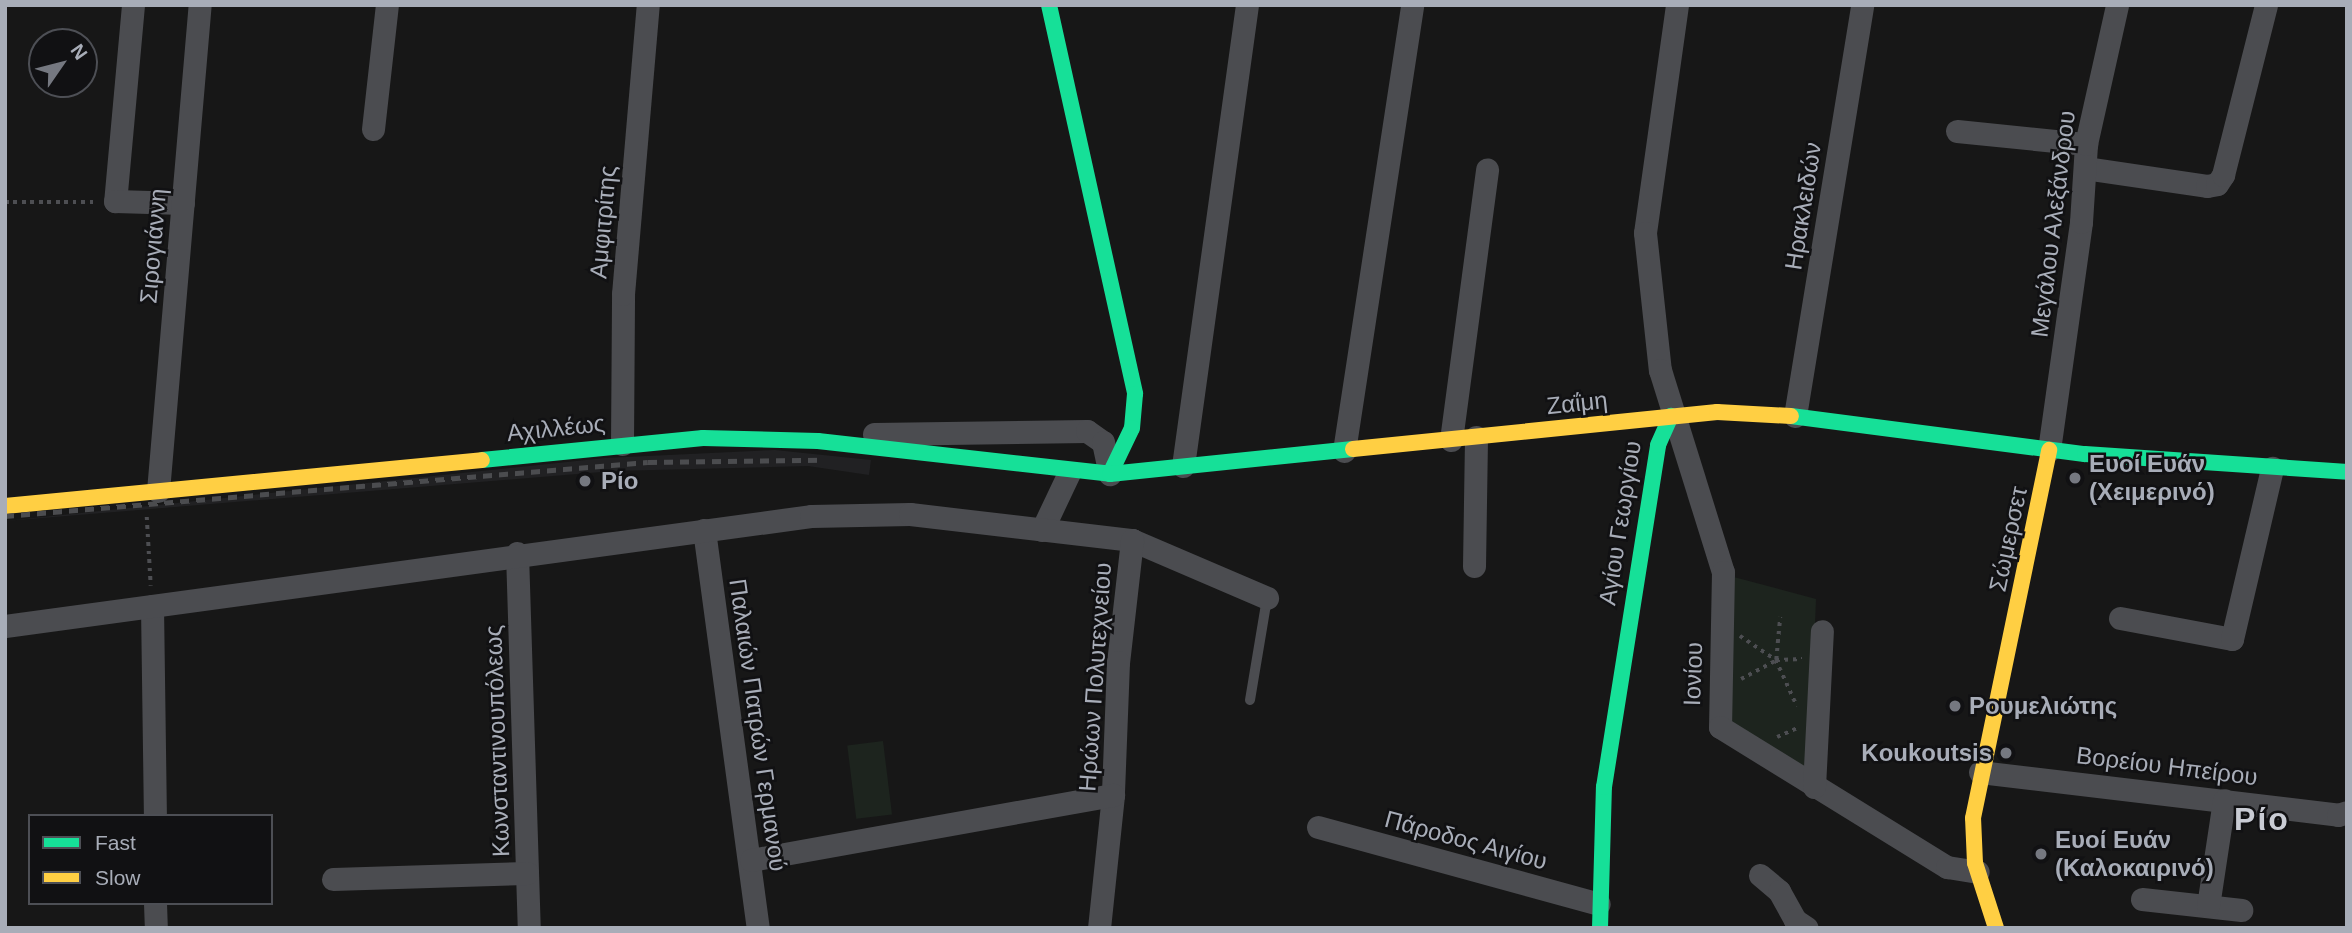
<!DOCTYPE html>
<html>
<head>
<meta charset="utf-8">
<style>
	body { margin:0 }
	#map { position:relative; width:2352px; height:933px; overflow:hidden; background:#171717; font-family:Helvetica,sans-serif }
	div>[style] { position:absolute }
	.built>* { inset:0; background:#212123 }
	.green>* { inset:0; background:#1d241e; transform-origin:0 0 }
	.path>* { height:3.5px; margin-top:-1.75px; transform-origin:0; background:repeating-linear-gradient(90deg,#4d4e52 0 3.5px,transparent 0 8.5px) }
	.lane>* { height:10px; margin:-5px; padding:0 5px; transform-origin:5px; border-radius:5px; background:#4b4c50 }
	.street>* { height:23px; margin:-11.5px; padding:0 11.5px; transform-origin:11.5px; border-radius:11.5px; background:#4b4c50 }
	.fast>* { height:16px; margin:-8px; padding:0 8px; transform-origin:8px; border-radius:8px; background:#16e098 }
	.slow>* { height:16px; margin:-8px; padding:0 8px; transform-origin:8px; border-radius:8px; background:#ffcf43 }
	.rail>* { height:5px; margin-top:-2.5px; transform-origin:0; background:repeating-linear-gradient(90deg,#4b4c4f 0 9px,transparent 0 16px) }
	.dots>* { width:19px; height:19px; translate:-50% -50%; box-sizing:border-box; border:4px solid #111113; border-radius:50% }
	span { translate:-50% -50%; white-space:nowrap; text-align:center; line-height:1.15; -webkit-text-stroke:5px #111113; paint-order:stroke }
	.street-label { font-size:24px; color:#a8adb8 }
	.poi-label { font-size:24px; color:#a8adb8; font-weight:700 }
	.left { translate:0 -50%; text-align:left }
	.right { translate:-100% -50%; text-align:right }
	.district-label { font-size:32px; color:#c9ccd4; font-weight:700; letter-spacing:2px }
	.frame { position:absolute; inset:0; border:7px solid #a8adb8; pointer-events:none }
	.legend { position:absolute; left:28px; top:814px; width:245px; height:91px; box-sizing:border-box; background:#111113; border:2px solid #4d4f55; margin:0; padding:9px 12px; list-style:none; font-size:21px; color:#a8adb8 }
	.legend li { display:flex; align-items:center; gap:14px; height:35px }
	.legend b { width:35px; border:2px solid #4d4f55 }
	.north { position:absolute; left:28px; top:28px; width:70px; height:70px; box-sizing:border-box; background:#111113; border:2px solid #4d4f55; border-radius:50%; rotate:55deg; font-size:19px; font-weight:700; line-height:28px; text-align:center; color:#a8adb8 }
	.north::after { content:''; display:block; margin:auto; width:24px; height:32px; background:#757880; clip-path:polygon(50% 0,100% 100%,50% 72%,0 100%) }
</style>
</head>
<body>
<div id="map">
	<div class="built">
		<i style="clip-path:polygon(775px 450px,871px 460px,869px 475px,808px 466px,613px 471px,5px 521px,605px 458px)"></i>
	</div>
	<div class="green">
		<i style="clip-path:polygon(1730px 576px,1816px 599px,1809px 774px,1728px 721px)"></i>
		<i style="left:883px;top:741px;width:74px;height:36px;rotate:83deg"></i>
	</div>
	<div class="path">
		<i style="left:5px;top:202px;width:89px"></i>
		<i style="left:147px;top:517px;width:69px;rotate:86.7deg"></i>
		<i style="left:1740px;top:636px;width:43px;rotate:33.7deg"></i>
		<i style="left:1776px;top:660px;width:43px;rotate:-84.7deg"></i>
		<i style="left:1776px;top:660px;width:51px;rotate:65.5deg"></i>
		<i style="left:1741px;top:679px;width:40px;rotate:-28deg"></i>
		<i style="left:1776px;top:660px;width:26px;rotate:-2deg"></i>
		<i style="left:1777px;top:737px;width:24px;rotate:-24deg"></i>
	</div>
	<div class="lane">
		<i style="left:1250px;top:700px;width:103px;rotate:-80.5deg"></i>
	</div>
	<div class="street">
		<i style="left:133px;top:5px;width:197px;rotate:95.2deg"></i>
		<i style="left:115px;top:201px;width:68px;rotate:1.7deg"></i>
		<i style="left:1677px;top:5px;width:230px;rotate:98deg"></i>
		<i style="left:1645px;top:233px;width:138px;rotate:83.8deg"></i>
		<i style="left:1660px;top:370px;width:212px;rotate:72.7deg"></i>
		<i style="left:1723px;top:572px;width:155px;rotate:91.1deg"></i>
		<i style="left:1720px;top:727px;width:267px;rotate:31.7deg"></i>
		<i style="left:1947px;top:867px;width:31px;rotate:9deg"></i>
		<i style="left:373px;top:129px;width:125px;rotate:-83.6deg"></i>
		<i style="left:1957px;top:131px;width:130px;rotate:5.8deg"></i>
		<i style="left:2085px;top:168px;width:123px;rotate:8.4deg"></i>
		<i style="left:2207px;top:186px;width:10px;rotate:-11deg"></i>
		<i style="left:2217px;top:184px;width:11px;rotate:-56deg"></i>
		<i style="left:2223px;top:175px;width:175px;rotate:-75.8deg"></i>
		<i style="left:1795px;top:416px;width:416px;rotate:-80.7deg"></i>
		<i style="left:874px;top:434px;width:213px;rotate:-0.8deg"></i>
		<i style="left:1087px;top:431px;width:19px;rotate:35deg"></i>
		<i style="left:1103px;top:442px;width:33px;rotate:78deg"></i>
		<i style="left:1451px;top:440px;width:273px;rotate:-82.4deg"></i>
		<i style="left:622px;top:444px;width:150px;rotate:-89.6deg"></i>
		<i style="left:623px;top:294px;width:290px;rotate:-85.1deg"></i>
		<i style="left:2049px;top:450px;width:230px;rotate:-82deg"></i>
		<i style="left:2081px;top:222px;width:78px;rotate:-86.3deg"></i>
		<i style="left:2086px;top:144px;width:142px;rotate:-77.4deg"></i>
		<i style="left:1344px;top:451px;width:451px;rotate:-81.3deg"></i>
		<i style="left:1183px;top:466px;width:465px;rotate:-82.1deg"></i>
		<i style="left:158px;top:491px;width:488px;rotate:-85.1deg"></i>
		<i style="left:704px;top:530px;width:402px;rotate:82.3deg"></i>
		<i style="left:1042px;top:530px;width:63px;rotate:-64.7deg"></i>
		<i style="left:1132px;top:540px;width:147px;rotate:23.2deg"></i>
		<i style="left:517px;top:553px;width:375px;rotate:88.2deg"></i>
		<i style="left:1474px;top:566px;width:129px;rotate:-89.1deg"></i>
		<i style="left:152px;top:606px;width:210px;rotate:89.2deg"></i>
		<i style="left:2120px;top:618px;width:114px;rotate:10.6deg"></i>
		<i style="left:2232px;top:639px;width:176px;rotate:-76.8deg"></i>
		<i style="left:5px;top:626px;width:813px;rotate:-7.77deg"></i>
		<i style="left:811px;top:516px;width:99px;rotate:-1.2deg"></i>
		<i style="left:910px;top:514px;width:224px;rotate:6.7deg"></i>
		<i style="left:1132px;top:540px;width:123px;rotate:96.5deg"></i>
		<i style="left:1118px;top:662px;width:133px;rotate:92.2deg"></i>
		<i style="left:1113px;top:795px;width:134px;rotate:96deg"></i>
		<i style="left:1980px;top:772px;width:361px;rotate:6.8deg"></i>
		<i style="left:2338px;top:815px;width:9px;rotate:-18deg"></i>
		<i style="left:1814px;top:787px;width:156px;rotate:-87.1deg"></i>
		<i style="left:1318px;top:827px;width:291px;rotate:15.3deg"></i>
		<i style="left:751px;top:860px;width:368px;rotate:-10.2deg"></i>
		<i style="left:1760px;top:875px;width:25px;rotate:40deg"></i>
		<i style="left:1779px;top:891px;width:33px;rotate:61deg"></i>
		<i style="left:1795px;top:920px;width:14px;rotate:34deg"></i>
		<i style="left:333px;top:879px;width:194px;rotate:-1.8deg"></i>
		<i style="left:2142px;top:899px;width:100px;rotate:6.3deg"></i>
		<i style="left:155px;top:903px;width:25px;rotate:88deg"></i>
		<i style="left:2208px;top:906px;width:107px;rotate:-81.4deg"></i>
	</div>
	<div class="fast">
		<i style="left:1049px;top:5px;width:398px;rotate:77.5deg"></i>
		<i style="left:1135px;top:394px;width:34px;rotate:95deg"></i>
		<i style="left:1132px;top:428px;width:51px;rotate:115.6deg"></i>
		<i style="left:1791px;top:416px;width:296px;rotate:7.4deg"></i>
		<i style="left:2085px;top:454px;width:263px;rotate:3.9deg"></i>
		<i style="left:482px;top:460px;width:222px;rotate:-5.7deg"></i>
		<i style="left:703px;top:438px;width:115px;rotate:1.5deg"></i>
		<i style="left:818px;top:441px;width:294px;rotate:6.4deg"></i>
		<i style="left:1110px;top:474px;width:244px;rotate:-5.9deg"></i>
		<i style="left:1600px;top:928px;width:141px;rotate:-88.4deg"></i>
		<i style="left:1604px;top:787px;width:346px;rotate:-81deg"></i>
		<i style="left:1658px;top:445px;width:32px;rotate:-66deg"></i>
	</div>
	<div class="slow">
		<i style="left:1353px;top:449px;width:366px;rotate:-5.8deg"></i>
		<i style="left:1717px;top:412px;width:74px;rotate:3.1deg"></i>
		<i style="left:5px;top:506px;width:479px;rotate:-5.5deg"></i>
		<i style="left:1996px;top:928px;width:68px;rotate:-107.9deg"></i>
		<i style="left:1975px;top:863px;width:45px;rotate:-92.5deg"></i>
		<i style="left:1973px;top:818px;width:376px;rotate:-78.3deg"></i>
	</div>
	<div class="rail">
		<i style="left:5px;top:516px;width:645px;rotate:-4.8deg"></i>
		<i style="left:648px;top:462px;width:176px;rotate:-0.7deg"></i>
	</div>
	<div class="dots">
		<i style="left:2075px;top:478px;background:#757880"></i>
		<i style="left:585px;top:481px;background:#757880"></i>
		<i style="left:1955px;top:706px;background:#757880"></i>
		<i style="left:2006px;top:753px;background:#757880"></i>
		<i style="left:2041px;top:854px;background:#757880"></i>
	</div>
	<div class="street-label">
		<span style="left:1803px;top:206px;rotate:-81deg">Ηρακλειδών</span>
		<span style="left:603px;top:222px;rotate:-85deg">Αμφιτρίτης</span>
		<span style="left:2053px;top:224px;rotate:-83deg">Μεγάλου Αλεξάνδρου</span>
		<span style="left:153px;top:246px;rotate:-85deg">Σιρογιάννη</span>
		<span style="left:1577px;top:403px;rotate:-6deg">Ζαΐμη</span>
		<span style="left:556px;top:428px;rotate:-6deg">Αχιλλέως</span>
		<span style="left:1620px;top:523px;rotate:-81deg">Αγίου Γεωργίου</span>
		<span style="left:2008px;top:539px;rotate:-78deg">Σώμερσετ</span>
		<span style="left:1693px;top:674px;rotate:-88deg">Ιονίου</span>
		<span style="left:1095px;top:677px;rotate:-86deg">Ηρώων Πολυτεχνείου</span>
		<span style="left:758px;top:725px;rotate:82deg">Παλαιών Πατρών Γερμανού</span>
		<span style="left:497px;top:741px;rotate:-92deg">Κωνσταντινουπόλεως</span>
		<span style="left:2167px;top:766px;rotate:7deg">Βορείου Ηπείρου</span>
		<span style="left:1466px;top:840px;rotate:15deg">Πάροδος Αιγίου</span>
	</div>
	<div class="poi-label">
		<span class="left" style="left:2089px;top:478px">Ευοί Ευάν<br>(Χειμερινό)</span>
		<span class="left" style="left:601px;top:481px">Ρίο</span>
		<span class="left" style="left:1969px;top:706px">Ρουμελιώτης</span>
		<span class="right" style="left:1992px;top:753px">Koukoutsis</span>
		<span class="left" style="left:2055px;top:854px">Ευοί Ευάν<br>(Καλοκαιρινό)</span>
	</div>
	<div class="district-label">
		<span style="left:2262px;top:819px">Ρίο</span>
	</div>
	<div class="frame"></div>
	<ul class="legend">
	<li><b style="height:9px;background:#16e098"></b>Fast</li>
	<li><b style="height:9px;background:#ffcf43"></b>Slow</li>
	</ul>
	<div class="north">N</div>
</div>
</body>
</html>
